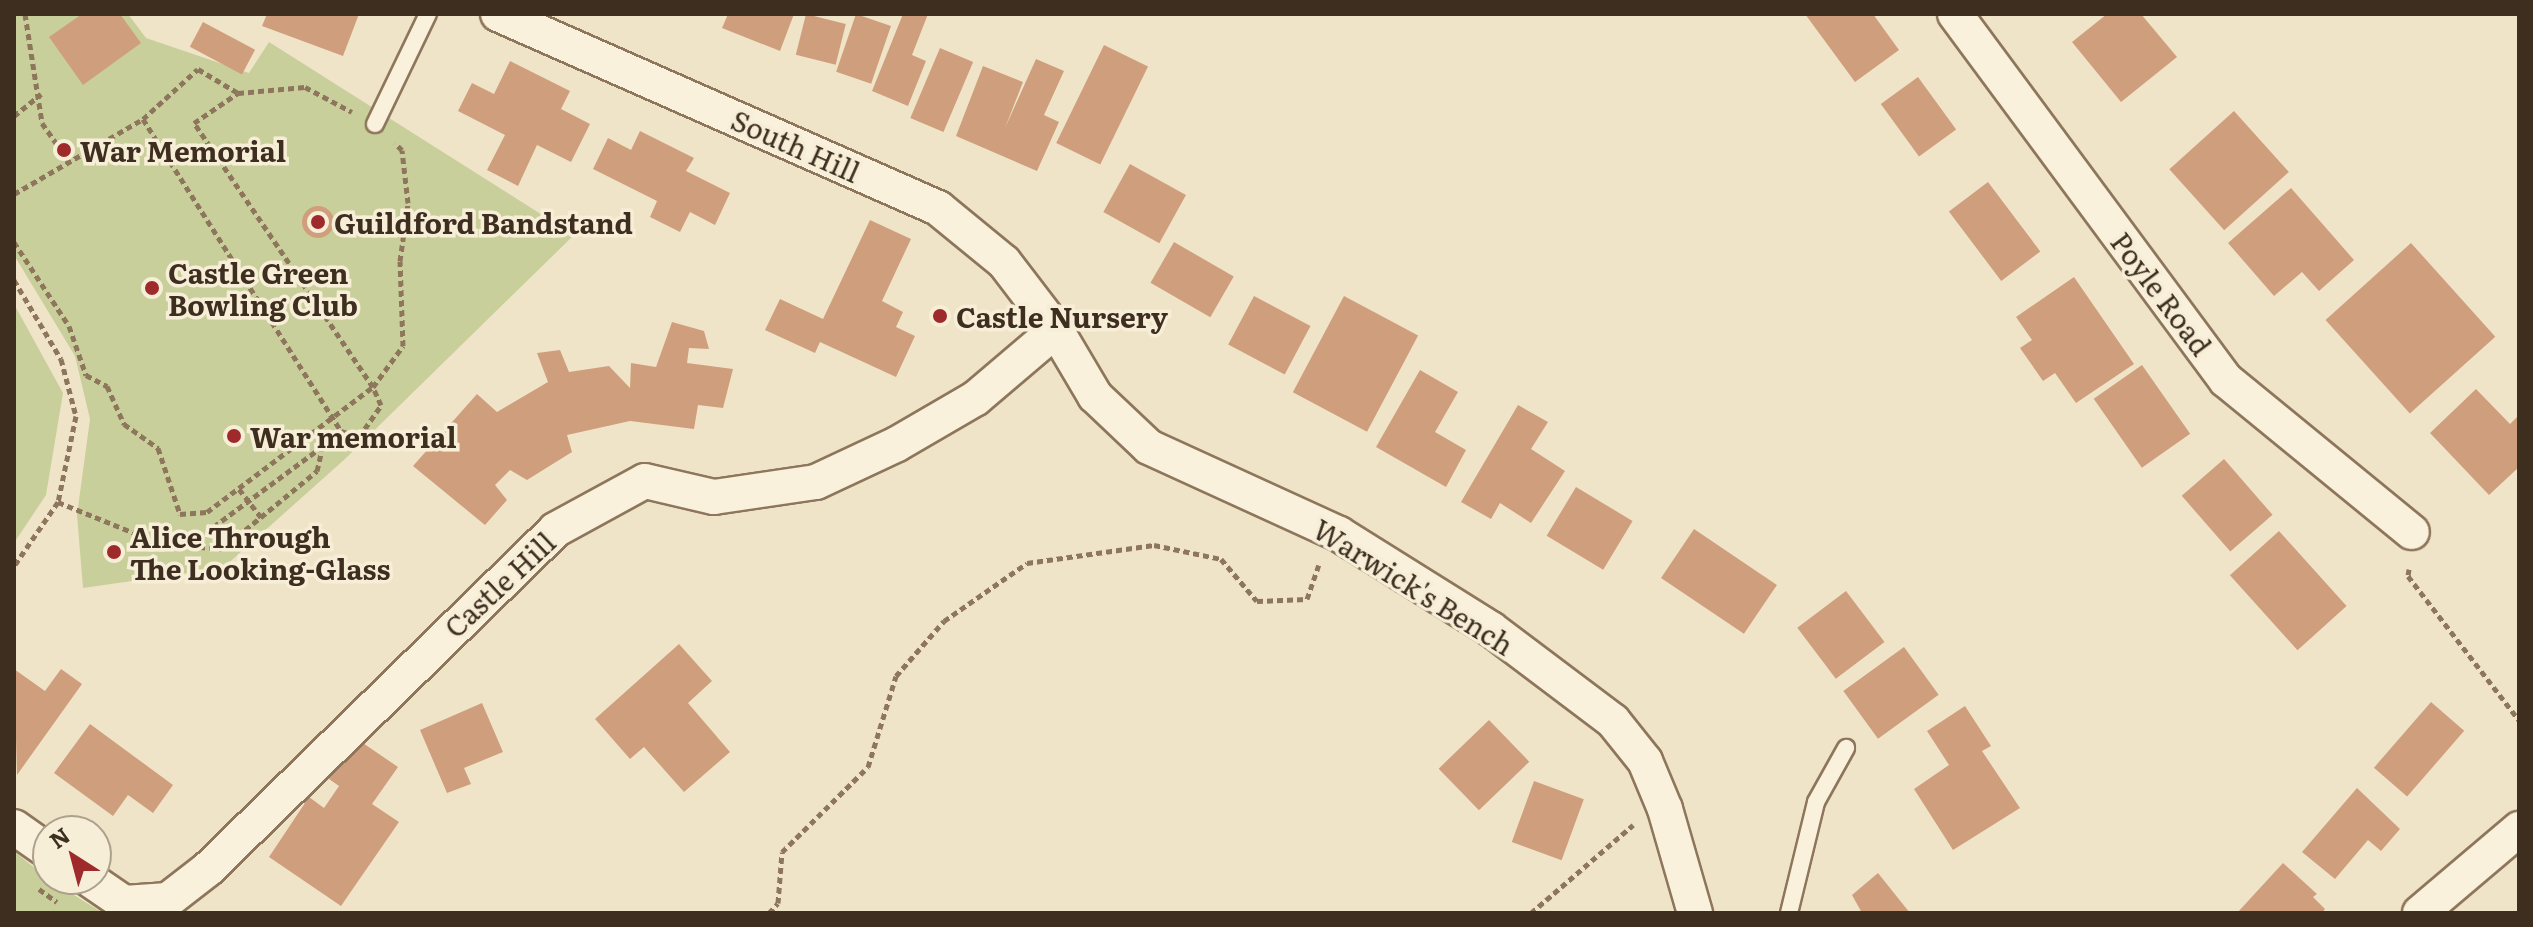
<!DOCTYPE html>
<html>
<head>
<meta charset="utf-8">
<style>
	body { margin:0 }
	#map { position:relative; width:2533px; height:927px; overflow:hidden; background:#f0e4c8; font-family:Literata,serif }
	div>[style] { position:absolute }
	.green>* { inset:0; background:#c9cf9b }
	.building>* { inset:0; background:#cf9f7d; transform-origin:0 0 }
	.round { border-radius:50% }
	.path>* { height:5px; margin-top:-2.5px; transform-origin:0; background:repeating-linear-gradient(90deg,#8d765c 0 6px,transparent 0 10px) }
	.roads { filter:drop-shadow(2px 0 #8d765c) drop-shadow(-2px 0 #8d765c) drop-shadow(0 2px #8d765c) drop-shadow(0 -2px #8d765c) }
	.lane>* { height:16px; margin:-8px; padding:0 8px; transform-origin:8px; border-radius:8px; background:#faf1dc }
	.street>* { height:34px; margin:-17px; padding:0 17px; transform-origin:17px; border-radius:17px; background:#faf1dc }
	.dots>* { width:22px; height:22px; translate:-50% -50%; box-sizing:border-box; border:4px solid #f7eed8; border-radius:50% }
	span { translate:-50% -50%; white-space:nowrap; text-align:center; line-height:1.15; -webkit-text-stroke:7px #f7eed8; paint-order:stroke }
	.street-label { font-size:28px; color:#3d2e20 }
	.poi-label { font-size:28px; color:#3d2e20; font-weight:700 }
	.left { translate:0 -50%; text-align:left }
	.frame { position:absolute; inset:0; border:16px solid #3d2e20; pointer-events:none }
	.north { position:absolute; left:32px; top:815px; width:80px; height:80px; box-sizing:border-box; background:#f7eed8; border:2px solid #ada18e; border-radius:50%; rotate:324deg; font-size:22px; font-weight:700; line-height:32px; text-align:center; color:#3d2e20 }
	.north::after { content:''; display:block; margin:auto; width:28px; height:36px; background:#9e2a2b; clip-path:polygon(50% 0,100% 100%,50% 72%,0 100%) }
</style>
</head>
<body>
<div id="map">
	<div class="green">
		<i style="clip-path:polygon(14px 14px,128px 14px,146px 38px,249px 73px,269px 42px,574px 235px,345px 459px,223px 568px,83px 588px,77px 515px,90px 419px,75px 356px,14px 255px)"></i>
		<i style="clip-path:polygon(14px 304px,63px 393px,46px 495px,14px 543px)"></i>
		<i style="clip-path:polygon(14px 851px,48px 879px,103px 913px,14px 913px)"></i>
	</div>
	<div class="building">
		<i style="clip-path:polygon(82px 14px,120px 14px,141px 43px,83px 85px,49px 37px)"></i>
		<i style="clip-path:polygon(267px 14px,359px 14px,343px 56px,262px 26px)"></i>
		<i style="clip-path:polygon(728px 14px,794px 14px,780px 51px,722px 28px)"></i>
		<i style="left:806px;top:14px;width:41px;height:42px;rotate:14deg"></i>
		<i style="left:856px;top:14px;width:37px;height:61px;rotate:19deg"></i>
		<i style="clip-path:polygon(903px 14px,928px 14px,912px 55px,926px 61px,908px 106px,872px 91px)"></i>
		<i style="clip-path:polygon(1805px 14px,1873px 14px,1899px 50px,1855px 82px)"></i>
		<i style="clip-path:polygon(2107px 14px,2141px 14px,2177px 57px,2121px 102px,2072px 42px)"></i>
		<i style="left:203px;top:22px;width:59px;height:28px;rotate:28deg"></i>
		<i style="left:1104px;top:45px;width:49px;height:109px;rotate:26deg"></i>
		<i style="left:940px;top:48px;width:36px;height:76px;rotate:23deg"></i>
		<i style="clip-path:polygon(1036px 59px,1064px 71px,1044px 115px,1059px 122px,1037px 171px,956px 136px,983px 66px,1023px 82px,1005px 128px)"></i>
		<i style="clip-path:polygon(510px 61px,570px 91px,561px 109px,590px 124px,571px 162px,537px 145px,518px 186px,487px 170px,505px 135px,458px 111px,472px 83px,494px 94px)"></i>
		<i style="left:1918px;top:77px;width:65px;height:46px;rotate:54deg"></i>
		<i style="left:2234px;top:111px;width:82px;height:87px;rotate:48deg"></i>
		<i style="clip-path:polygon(640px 131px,694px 158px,686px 171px,730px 193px,715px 225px,690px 212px,680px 232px,650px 217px,657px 201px,593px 169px,608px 138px,631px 150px)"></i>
		<i style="left:1130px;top:164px;width:64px;height:55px;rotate:29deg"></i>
		<i style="left:1988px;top:182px;width:87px;height:49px;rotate:53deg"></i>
		<i style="clip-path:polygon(2291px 188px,2354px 260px,2319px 291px,2302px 272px,2274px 296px,2228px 243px)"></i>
		<i class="round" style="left:302px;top:206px;width:32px;height:32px"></i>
		<i style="clip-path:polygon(870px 220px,911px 239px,882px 301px,903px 312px,896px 327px,915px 336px,896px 377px,820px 342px,815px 353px,765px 330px,780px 299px,823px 319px)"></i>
		<i style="left:1174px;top:242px;width:69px;height:47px;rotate:30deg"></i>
		<i style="left:2411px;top:243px;width:126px;height:115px;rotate:48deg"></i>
		<i style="clip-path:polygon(2074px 277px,2134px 364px,2076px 403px,2055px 373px,2043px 381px,2020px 348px,2032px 340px,2016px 317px)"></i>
		<i style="left:1254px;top:296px;width:64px;height:55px;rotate:28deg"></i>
		<i style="left:1344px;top:296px;width:84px;height:109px;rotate:28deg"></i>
		<i style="clip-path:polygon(672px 322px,704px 331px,709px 349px,689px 348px,687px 363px,733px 369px,723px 408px,698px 405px,694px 429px,630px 421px,567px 435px,572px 452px,527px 480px,510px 470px,495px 485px,507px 500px,485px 525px,413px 466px,477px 394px,497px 412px,548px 382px,537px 353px,560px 350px,569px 372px,609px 366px,630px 388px,631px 363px,656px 367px)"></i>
		<i style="left:2142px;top:365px;width:84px;height:59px;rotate:55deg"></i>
		<i style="clip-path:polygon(1420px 370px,1458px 392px,1435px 432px,1466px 450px,1446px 487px,1376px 447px)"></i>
		<i style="clip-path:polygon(2476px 389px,2510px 424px,2519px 415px,2519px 467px,2489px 495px,2430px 433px)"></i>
		<i style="clip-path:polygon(1518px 405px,1548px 422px,1531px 449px,1565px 471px,1531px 523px,1500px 503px,1491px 519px,1461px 502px)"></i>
		<i style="left:2224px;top:459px;width:74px;height:56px;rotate:49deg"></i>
		<i style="left:1576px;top:487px;width:66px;height:57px;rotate:31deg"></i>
		<i style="left:1694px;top:529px;width:100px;height:59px;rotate:34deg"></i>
		<i style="left:2279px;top:531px;width:101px;height:66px;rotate:48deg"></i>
		<i style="left:1846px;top:591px;width:64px;height:61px;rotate:53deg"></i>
		<i style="clip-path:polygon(679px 644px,712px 681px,688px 703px,730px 752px,684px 792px,644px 747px,630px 759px,595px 719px)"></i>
		<i style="left:1904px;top:647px;width:59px;height:75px;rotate:54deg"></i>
		<i style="clip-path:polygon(14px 669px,45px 691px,61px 669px,82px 684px,17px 775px)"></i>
		<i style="left:2431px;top:702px;width:44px;height:87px;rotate:41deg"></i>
		<i style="clip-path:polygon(482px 703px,503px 752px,464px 768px,471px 784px,447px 793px,420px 730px)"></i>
		<i style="clip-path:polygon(1965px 706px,1991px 746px,1982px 751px,2020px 808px,1953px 850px,1914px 789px,1949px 765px,1927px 731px)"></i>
		<i style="left:1489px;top:720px;width:58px;height:70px;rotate:46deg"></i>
		<i style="clip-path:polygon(90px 724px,173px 785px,153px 813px,128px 795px,113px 816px,54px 773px)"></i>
		<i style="clip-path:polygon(357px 739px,398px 767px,372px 804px,399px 822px,341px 906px,269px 857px,309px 797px,324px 808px,339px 786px,329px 779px)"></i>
		<i style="left:1534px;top:781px;width:53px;height:65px;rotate:20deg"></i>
		<i style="clip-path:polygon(2357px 788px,2400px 829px,2381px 851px,2368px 840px,2335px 879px,2302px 852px)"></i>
		<i style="clip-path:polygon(2283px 863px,2317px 894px,2313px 897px,2325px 909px,2322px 913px,2237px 913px)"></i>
		<i style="clip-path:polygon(1878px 873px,1910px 913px,1862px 913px,1852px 895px)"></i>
	</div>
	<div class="path">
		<i style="left:25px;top:14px;width:110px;rotate:81.1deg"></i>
		<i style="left:42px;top:123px;width:49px;rotate:55deg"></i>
		<i style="left:14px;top:116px;width:35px;rotate:-39deg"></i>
		<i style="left:143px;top:119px;width:370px;rotate:57.6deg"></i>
		<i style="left:341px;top:431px;width:19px;rotate:18deg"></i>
		<i style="left:359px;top:437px;width:39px;rotate:-55deg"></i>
		<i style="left:381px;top:405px;width:20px;rotate:-114deg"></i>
		<i style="left:373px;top:387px;width:319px;rotate:-124.1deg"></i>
		<i style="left:194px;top:123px;width:53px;rotate:-34.3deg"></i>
		<i style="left:238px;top:93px;width:67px;rotate:-5.1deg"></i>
		<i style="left:305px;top:87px;width:53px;rotate:28deg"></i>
		<i style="left:14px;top:194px;width:149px;rotate:-30.2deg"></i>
		<i style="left:143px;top:119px;width:74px;rotate:-42.3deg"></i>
		<i style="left:198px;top:69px;width:47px;rotate:31deg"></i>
		<i style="left:14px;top:242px;width:100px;rotate:56.8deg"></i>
		<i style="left:69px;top:326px;width:52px;rotate:70.9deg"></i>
		<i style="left:86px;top:375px;width:24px;rotate:28deg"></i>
		<i style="left:107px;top:386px;width:42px;rotate:65.9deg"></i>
		<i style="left:124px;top:424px;width:42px;rotate:35.2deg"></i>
		<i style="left:158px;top:448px;width:70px;rotate:71.6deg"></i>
		<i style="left:180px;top:514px;width:27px;rotate:-4deg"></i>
		<i style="left:207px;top:512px;width:208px;rotate:-37deg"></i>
		<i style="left:373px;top:387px;width:51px;rotate:-53.8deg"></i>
		<i style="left:403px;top:346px;width:85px;rotate:-92deg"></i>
		<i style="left:400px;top:261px;width:59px;rotate:-82.1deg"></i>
		<i style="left:408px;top:203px;width:53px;rotate:-96.5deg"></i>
		<i style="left:402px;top:150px;width:10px;rotate:-135deg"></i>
		<i style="left:14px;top:280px;width:92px;rotate:59.3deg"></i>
		<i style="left:61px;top:359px;width:59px;rotate:75.3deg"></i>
		<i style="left:76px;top:416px;width:88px;rotate:101.8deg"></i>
		<i style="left:58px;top:502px;width:78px;rotate:124.5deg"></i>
		<i style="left:239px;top:489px;width:37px;rotate:52deg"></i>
		<i style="left:58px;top:502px;width:109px;rotate:22.1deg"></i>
		<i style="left:159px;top:543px;width:63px;rotate:5.4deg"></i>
		<i style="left:222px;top:549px;width:123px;rotate:-39.4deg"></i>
		<i style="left:317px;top:471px;width:26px;rotate:-77deg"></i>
		<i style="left:323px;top:446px;width:133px;rotate:143.6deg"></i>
		<i style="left:2409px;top:569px;width:7px;rotate:98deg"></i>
		<i style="left:2408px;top:576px;width:182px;rotate:52.4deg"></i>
		<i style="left:39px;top:889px;width:22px;rotate:36deg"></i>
		<i style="left:769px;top:913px;width:13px;rotate:-48deg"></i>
		<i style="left:778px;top:903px;width:51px;rotate:-85.5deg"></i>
		<i style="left:782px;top:852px;width:121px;rotate:-44.7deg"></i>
		<i style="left:868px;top:767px;width:95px;rotate:-72.9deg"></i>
		<i style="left:896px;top:676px;width:73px;rotate:-48.9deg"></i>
		<i style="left:944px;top:621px;width:101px;rotate:-34.9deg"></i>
		<i style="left:1027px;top:563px;width:128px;rotate:-8.1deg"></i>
		<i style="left:1154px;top:545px;width:68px;rotate:11.8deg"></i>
		<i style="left:1221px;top:559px;width:55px;rotate:49.4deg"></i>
		<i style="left:1257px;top:601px;width:50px;rotate:-2.3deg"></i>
		<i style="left:1307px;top:599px;width:36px;rotate:-71deg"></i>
		<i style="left:1531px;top:913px;width:135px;rotate:-40.8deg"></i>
	</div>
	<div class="roads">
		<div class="lane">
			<i style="left:375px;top:124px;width:122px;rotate:-64.3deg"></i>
			<i style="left:1789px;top:913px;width:114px;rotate:-76.3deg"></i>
			<i style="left:1816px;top:802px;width:62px;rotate:-60.9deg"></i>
		</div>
		<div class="street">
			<i style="left:498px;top:14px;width:481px;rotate:23.8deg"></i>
			<i style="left:938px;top:208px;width:85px;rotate:39.3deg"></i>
			<i style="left:1004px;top:262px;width:86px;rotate:52.6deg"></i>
			<i style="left:1056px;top:330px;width:77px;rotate:59.4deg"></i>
			<i style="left:1095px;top:396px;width:74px;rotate:43.4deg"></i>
			<i style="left:1149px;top:447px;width:209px;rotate:24.6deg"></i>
			<i style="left:1339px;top:534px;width:179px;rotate:32deg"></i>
			<i style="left:1491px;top:629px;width:153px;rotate:37deg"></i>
			<i style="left:1613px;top:721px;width:51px;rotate:51.3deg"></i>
			<i style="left:1645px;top:761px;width:52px;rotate:67.4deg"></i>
			<i style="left:1665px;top:809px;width:108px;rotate:73.9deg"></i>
			<i style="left:1955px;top:14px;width:455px;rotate:53.5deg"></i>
			<i style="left:2226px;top:380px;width:240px;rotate:39.3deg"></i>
			<i style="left:14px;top:827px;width:42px;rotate:35.2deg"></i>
			<i style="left:89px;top:879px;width:42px;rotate:34.4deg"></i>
			<i style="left:124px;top:903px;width:44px;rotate:-3.9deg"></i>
			<i style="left:168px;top:900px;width:51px;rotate:-37.8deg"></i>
			<i style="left:208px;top:869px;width:485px;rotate:-44.3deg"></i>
			<i style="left:555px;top:530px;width:102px;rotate:-28.6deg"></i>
			<i style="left:645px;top:481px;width:71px;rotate:13.1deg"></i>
			<i style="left:714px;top:497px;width:103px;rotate:-8.4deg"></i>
			<i style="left:816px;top:482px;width:89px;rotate:-25.1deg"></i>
			<i style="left:897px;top:444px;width:91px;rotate:-30.2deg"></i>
			<i style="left:976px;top:398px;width:105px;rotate:-40.4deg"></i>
			<i style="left:2420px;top:913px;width:130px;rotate:-40.3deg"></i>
		</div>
	</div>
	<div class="dots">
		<i style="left:64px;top:150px;background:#9e2a2b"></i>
		<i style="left:318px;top:222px;background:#9e2a2b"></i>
		<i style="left:152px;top:288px;background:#9e2a2b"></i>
		<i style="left:940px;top:316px;background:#9e2a2b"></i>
		<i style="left:234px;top:436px;background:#9e2a2b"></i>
		<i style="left:114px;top:552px;background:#9e2a2b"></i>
	</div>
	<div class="street-label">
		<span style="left:796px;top:145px;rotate:24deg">South Hill</span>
		<span style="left:2162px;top:293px;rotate:53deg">Poyle Road</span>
		<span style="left:499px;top:584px;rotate:-43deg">Castle Hill</span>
		<span style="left:1414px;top:586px;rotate:32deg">Warwick's Bench</span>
	</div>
	<div class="poi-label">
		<span class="left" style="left:80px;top:150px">War Memorial</span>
		<span class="left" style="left:334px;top:222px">Guildford Bandstand</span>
		<span class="left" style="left:168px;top:288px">Castle Green<br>Bowling Club</span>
		<span class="left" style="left:956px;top:316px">Castle Nursery</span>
		<span class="left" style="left:250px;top:436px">War memorial</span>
		<span class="left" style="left:130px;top:552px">Alice Through<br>The Looking-Glass</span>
	</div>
	<div class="frame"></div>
	<div class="north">N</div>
</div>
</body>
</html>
